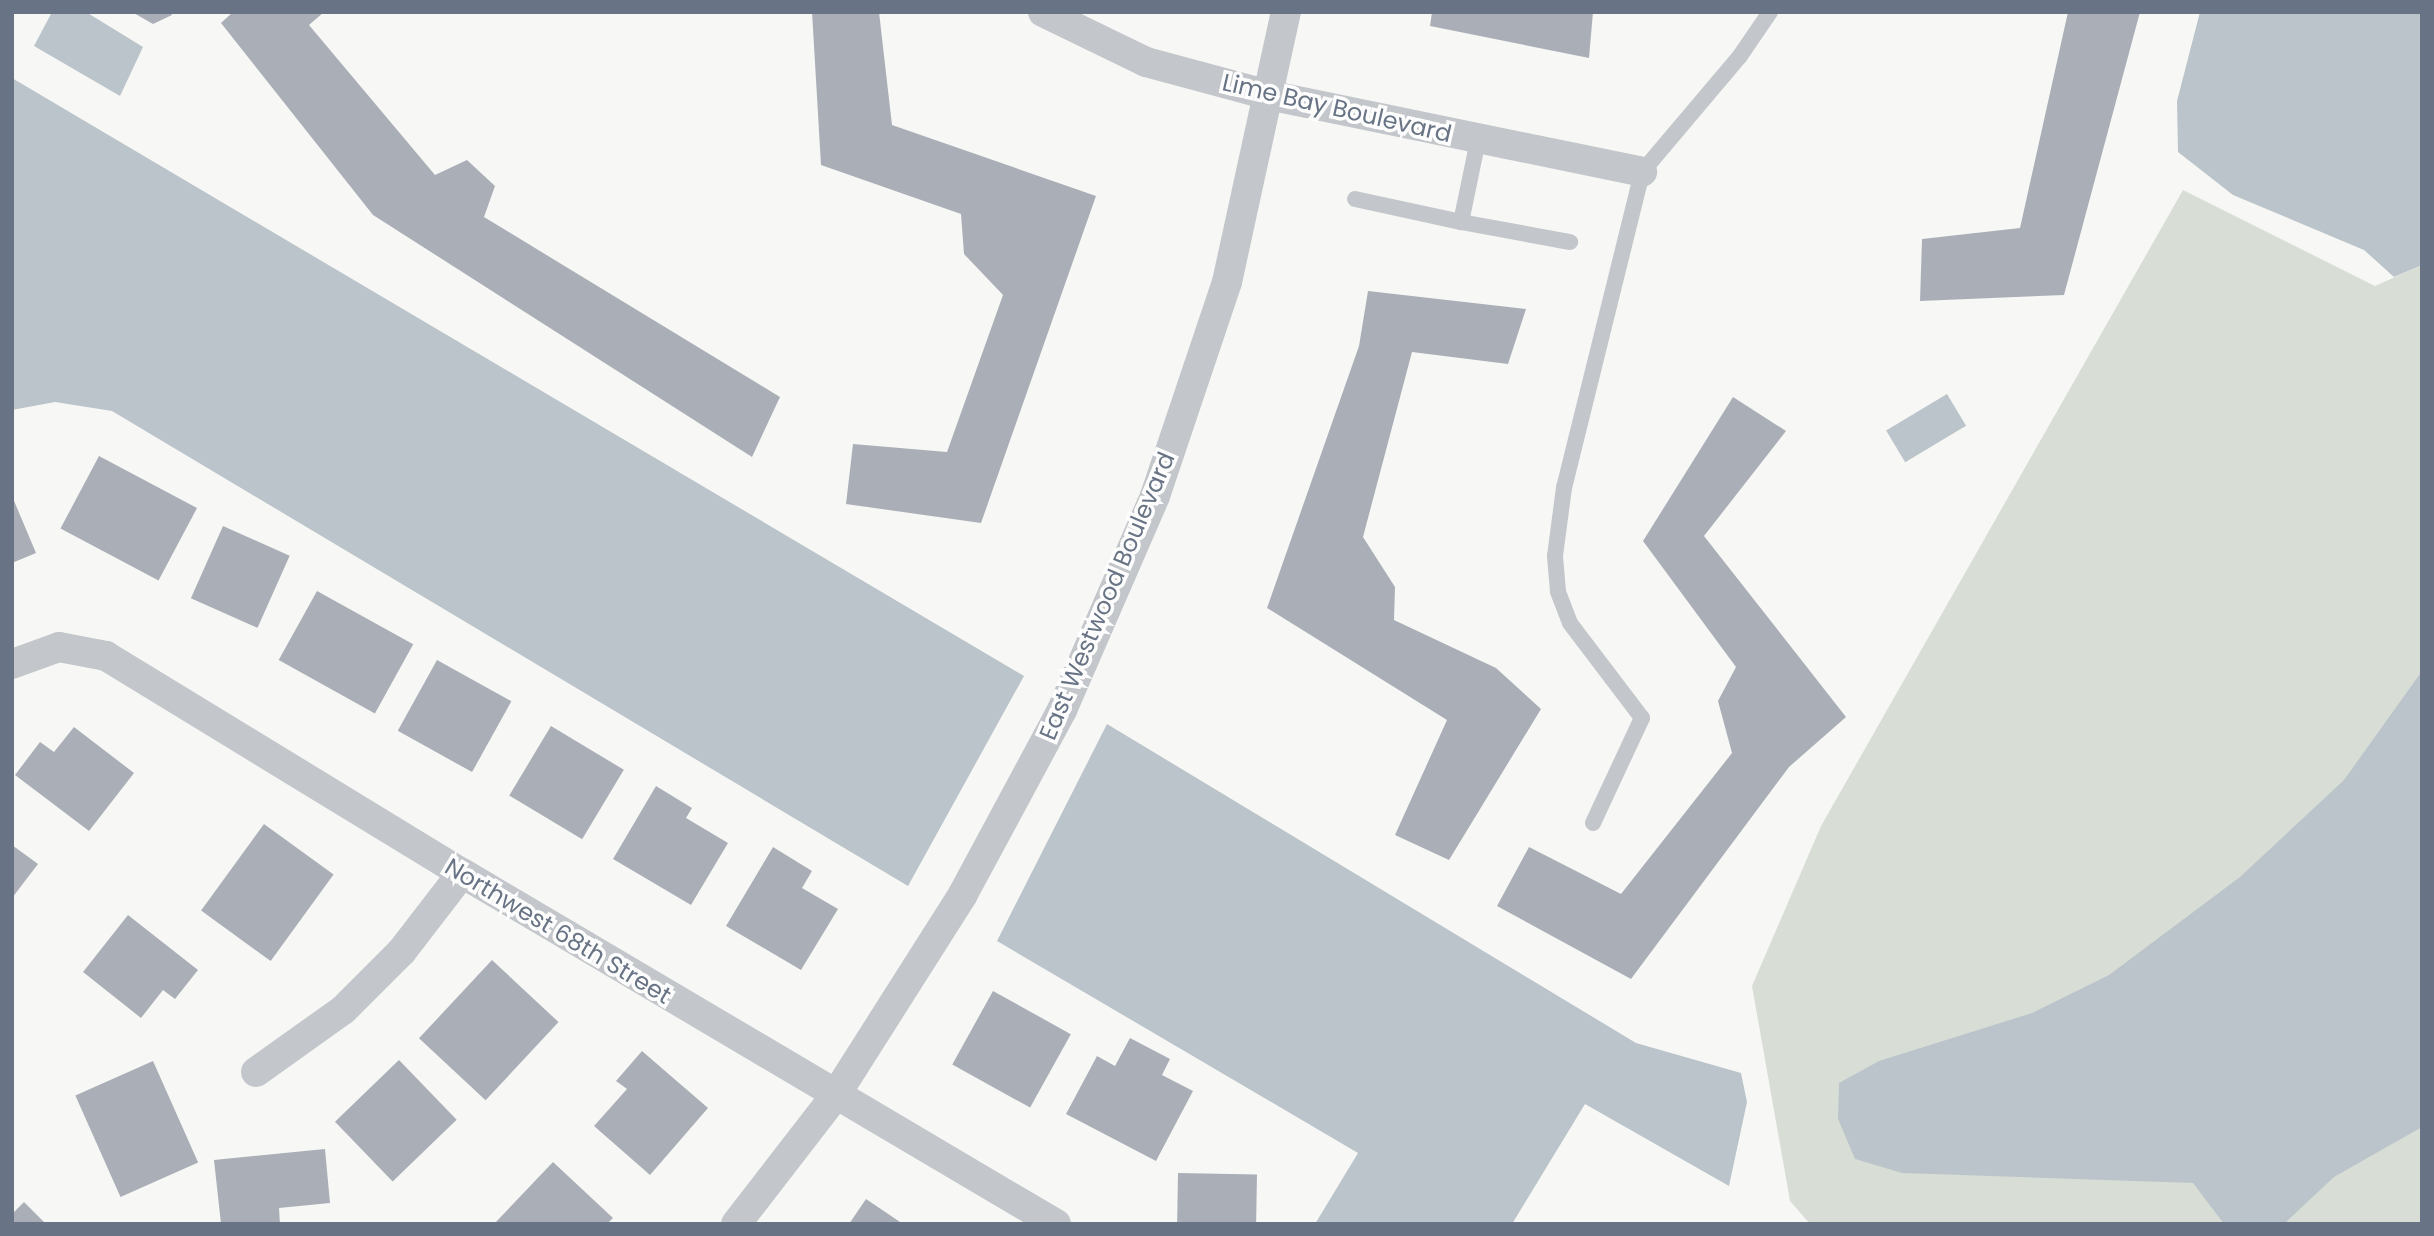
<!DOCTYPE html>
<html>
<head>
<meta charset="utf-8">
<style>
	body { margin:0 }
	#map { position:relative; width:2434px; height:1236px; overflow:hidden; background:#f7f8f5; font-family:Poppins,sans-serif }
	div>[style] { position:absolute }
	.green>* { inset:0; background:#d8ded6 }
	.water>* { inset:0; background:#bbc4ca; transform-origin:0 0 }
	.building>* { inset:0; background:#aaafb7; transform-origin:0 0 }
	.service>* { height:16px; margin:-8px; padding:0 8px; transform-origin:8px; border-radius:8px; background:#c3c6ca }
	.minor>* { height:30px; margin:-15px; padding:0 15px; transform-origin:15px; border-radius:15px; background:#c3c6ca }
	span { translate:-50% -50%; white-space:nowrap; text-align:center; line-height:1.15; -webkit-text-stroke:7px #fff; paint-order:stroke }
	.street-label { font-size:24px; color:#687485 }
	.frame { position:absolute; inset:0; border:14px solid #687485; pointer-events:none }
</style>
</head>
<body>
<div id="map">
	<div class="green">
		<i style="clip-path:polygon(2183px 190px,2375px 286px,2422px 265px,2422px 1224px,1810px 1224px,1790px 1201px,1752px 986px,1821px 826px)"></i>
	</div>
	<div class="water">
		<i style="clip-path:polygon(52px 12px,86px 12px,143px 47px,120px 96px,34px 46px)"></i>
		<i style="clip-path:polygon(2200px 12px,2422px 12px,2422px 265px,2394px 277px,2364px 250px,2233px 195px,2178px 152px,2177px 101px)"></i>
		<i style="clip-path:polygon(12px 78px,1024px 676px,908px 886px,112px 411px,55px 402px,12px 410px)"></i>
		<i style="left:1947px;top:394px;width:37px;height:71px;rotate:59deg"></i>
		<i style="clip-path:polygon(2422px 671px,2422px 1127px,2334px 1177px,2284px 1224px,2224px 1224px,2193px 1183px,1902px 1173px,1855px 1159px,1838px 1119px,1839px 1083px,1879px 1061px,2032px 1013px,2109px 975px,2240px 877px,2344px 780px)"></i>
		<i style="clip-path:polygon(1107px 724px,1636px 1043px,1741px 1073px,1747px 1102px,1729px 1186px,1585px 1104px,1512px 1224px,1315px 1224px,1358px 1153px,997px 941px)"></i>
	</div>
	<div class="building">
		<i style="clip-path:polygon(132px 12px,171px 12px,172px 15px,153px 24px)"></i>
		<i style="clip-path:polygon(233px 12px,324px 12px,309px 25px,435px 175px,467px 160px,495px 186px,484px 217px,780px 397px,752px 457px,373px 215px,221px 23px)"></i>
		<i style="clip-path:polygon(812px 12px,879px 12px,892px 125px,1096px 196px,981px 523px,846px 504px,853px 444px,947px 452px,1003px 295px,964px 254px,961px 214px,821px 165px)"></i>
		<i style="clip-path:polygon(1432px 12px,1593px 12px,1589px 58px,1430px 26px)"></i>
		<i style="clip-path:polygon(2068px 12px,2140px 12px,2064px 295px,1920px 301px,1922px 239px,2020px 228px)"></i>
		<i style="clip-path:polygon(1368px 291px,1526px 309px,1508px 364px,1412px 352px,1363px 537px,1395px 587px,1394px 620px,1496px 668px,1541px 709px,1449px 860px,1395px 835px,1447px 720px,1267px 608px,1359px 346px)"></i>
		<i style="clip-path:polygon(1733px 397px,1786px 431px,1704px 536px,1846px 717px,1789px 767px,1631px 979px,1497px 906px,1529px 847px,1621px 894px,1732px 753px,1718px 701px,1736px 667px,1643px 541px)"></i>
		<i style="left:99px;top:456px;width:111px;height:82px;rotate:28deg"></i>
		<i style="clip-path:polygon(12px 496px,36px 553px,12px 563px)"></i>
		<i style="left:223px;top:526px;width:73px;height:79px;rotate:24deg"></i>
		<i style="left:317px;top:591px;width:110px;height:79px;rotate:29deg"></i>
		<i style="left:437px;top:660px;width:85px;height:81px;rotate:29deg"></i>
		<i style="left:551px;top:726px;width:85px;height:81px;rotate:31deg"></i>
		<i style="clip-path:polygon(74px 727px,134px 773px,89px 831px,15px 775px,40px 742px,54px 752px)"></i>
		<i style="clip-path:polygon(656px 786px,692px 808px,686px 818px,728px 843px,691px 905px,613px 859px)"></i>
		<i style="left:264px;top:824px;width:86px;height:107px;rotate:36deg"></i>
		<i style="clip-path:polygon(12px 845px,38px 864px,12px 898px)"></i>
		<i style="clip-path:polygon(773px 847px,812px 871px,802px 888px,838px 909px,801px 970px,726px 926px)"></i>
		<i style="clip-path:polygon(128px 915px,198px 970px,175px 999px,163px 990px,141px 1018px,83px 972px)"></i>
		<i style="left:492px;top:960px;width:91px;height:107px;rotate:43deg"></i>
		<i style="left:993px;top:991px;width:89px;height:84px;rotate:29deg"></i>
		<i style="clip-path:polygon(1130px 1038px,1170px 1059px,1162px 1075px,1193px 1091px,1156px 1161px,1066px 1114px,1097px 1056px,1115px 1066px)"></i>
		<i style="clip-path:polygon(642px 1051px,708px 1108px,650px 1175px,594px 1126px,627px 1089px,616px 1081px)"></i>
		<i style="left:399px;top:1060px;width:83px;height:89px;rotate:46deg"></i>
		<i style="left:153px;top:1061px;width:111px;height:85px;rotate:66deg"></i>
		<i style="clip-path:polygon(325px 1149px,330px 1203px,279px 1208px,280px 1224px,221px 1224px,214px 1160px)"></i>
		<i style="clip-path:polygon(553px 1162px,613px 1218px,607px 1224px,494px 1224px)"></i>
		<i style="left:1178px;top:1173px;width:79px;height:51px;rotate:1deg"></i>
		<i style="clip-path:polygon(866px 1199px,903px 1224px,849px 1224px)"></i>
		<i style="clip-path:polygon(24px 1202px,46px 1224px,12px 1224px,12px 1214px)"></i>
	</div>
	<div class="service">
		<i style="left:1478px;top:140px;width:84px;rotate:101.7deg"></i>
		<i style="left:1461px;top:222px;width:111px;rotate:10.4deg"></i>
		<i style="left:1355px;top:199px;width:108px;rotate:12.2deg"></i>
		<i style="left:1593px;top:823px;width:116px;rotate:-65deg"></i>
		<i style="left:1642px;top:718px;width:119px;rotate:-127.2deg"></i>
		<i style="left:1570px;top:623px;width:34px;rotate:-111deg"></i>
		<i style="left:1558px;top:591px;width:35px;rotate:-95deg"></i>
		<i style="left:1555px;top:556px;width:69px;rotate:-82.5deg"></i>
		<i style="left:1564px;top:488px;width:325px;rotate:-76.1deg"></i>
		<i style="left:1642px;top:172px;width:152px;rotate:-49.8deg"></i>
		<i style="left:1740px;top:56px;width:53px;rotate:-55.7deg"></i>
	</div>
	<div class="minor">
		<i style="left:1043px;top:12px;width:114px;rotate:25.9deg"></i>
		<i style="left:1146px;top:62px;width:126px;rotate:15.1deg"></i>
		<i style="left:1268px;top:95px;width:382px;rotate:11.6deg"></i>
		<i style="left:12px;top:664px;width:50px;rotate:-19.9deg"></i>
		<i style="left:59px;top:647px;width:48px;rotate:10.8deg"></i>
		<i style="left:106px;top:656px;width:417px;rotate:31.4deg"></i>
		<i style="left:462px;top:873px;width:690px;rotate:30.58deg"></i>
		<i style="left:256px;top:1072px;width:107px;rotate:-35.5deg"></i>
		<i style="left:343px;top:1010px;width:83px;rotate:-45deg"></i>
		<i style="left:402px;top:951px;width:98px;rotate:-52.4deg"></i>
		<i style="left:736px;top:1224px;width:162px;rotate:-52.3deg"></i>
		<i style="left:835px;top:1096px;width:239px;rotate:-57.6deg"></i>
		<i style="left:963px;top:894px;width:209px;rotate:-61.7deg"></i>
		<i style="left:1062px;top:710px;width:233px;rotate:-66.5deg"></i>
		<i style="left:1155px;top:496px;width:226px;rotate:-71.4deg"></i>
		<i style="left:1227px;top:282px;width:276px;rotate:-77.7deg"></i>
	</div>
	<div class="street-label">
		<span style="left:1337px;top:108px;rotate:13deg">Lime Bay Boulevard</span>
		<span style="left:1107px;top:596px;rotate:-67deg">East Westwood Boulevard</span>
		<span style="left:558px;top:931px;rotate:31deg">Northwest 68th Street</span>
	</div>
	<div class="frame"></div>
</div>
</body>
</html>
